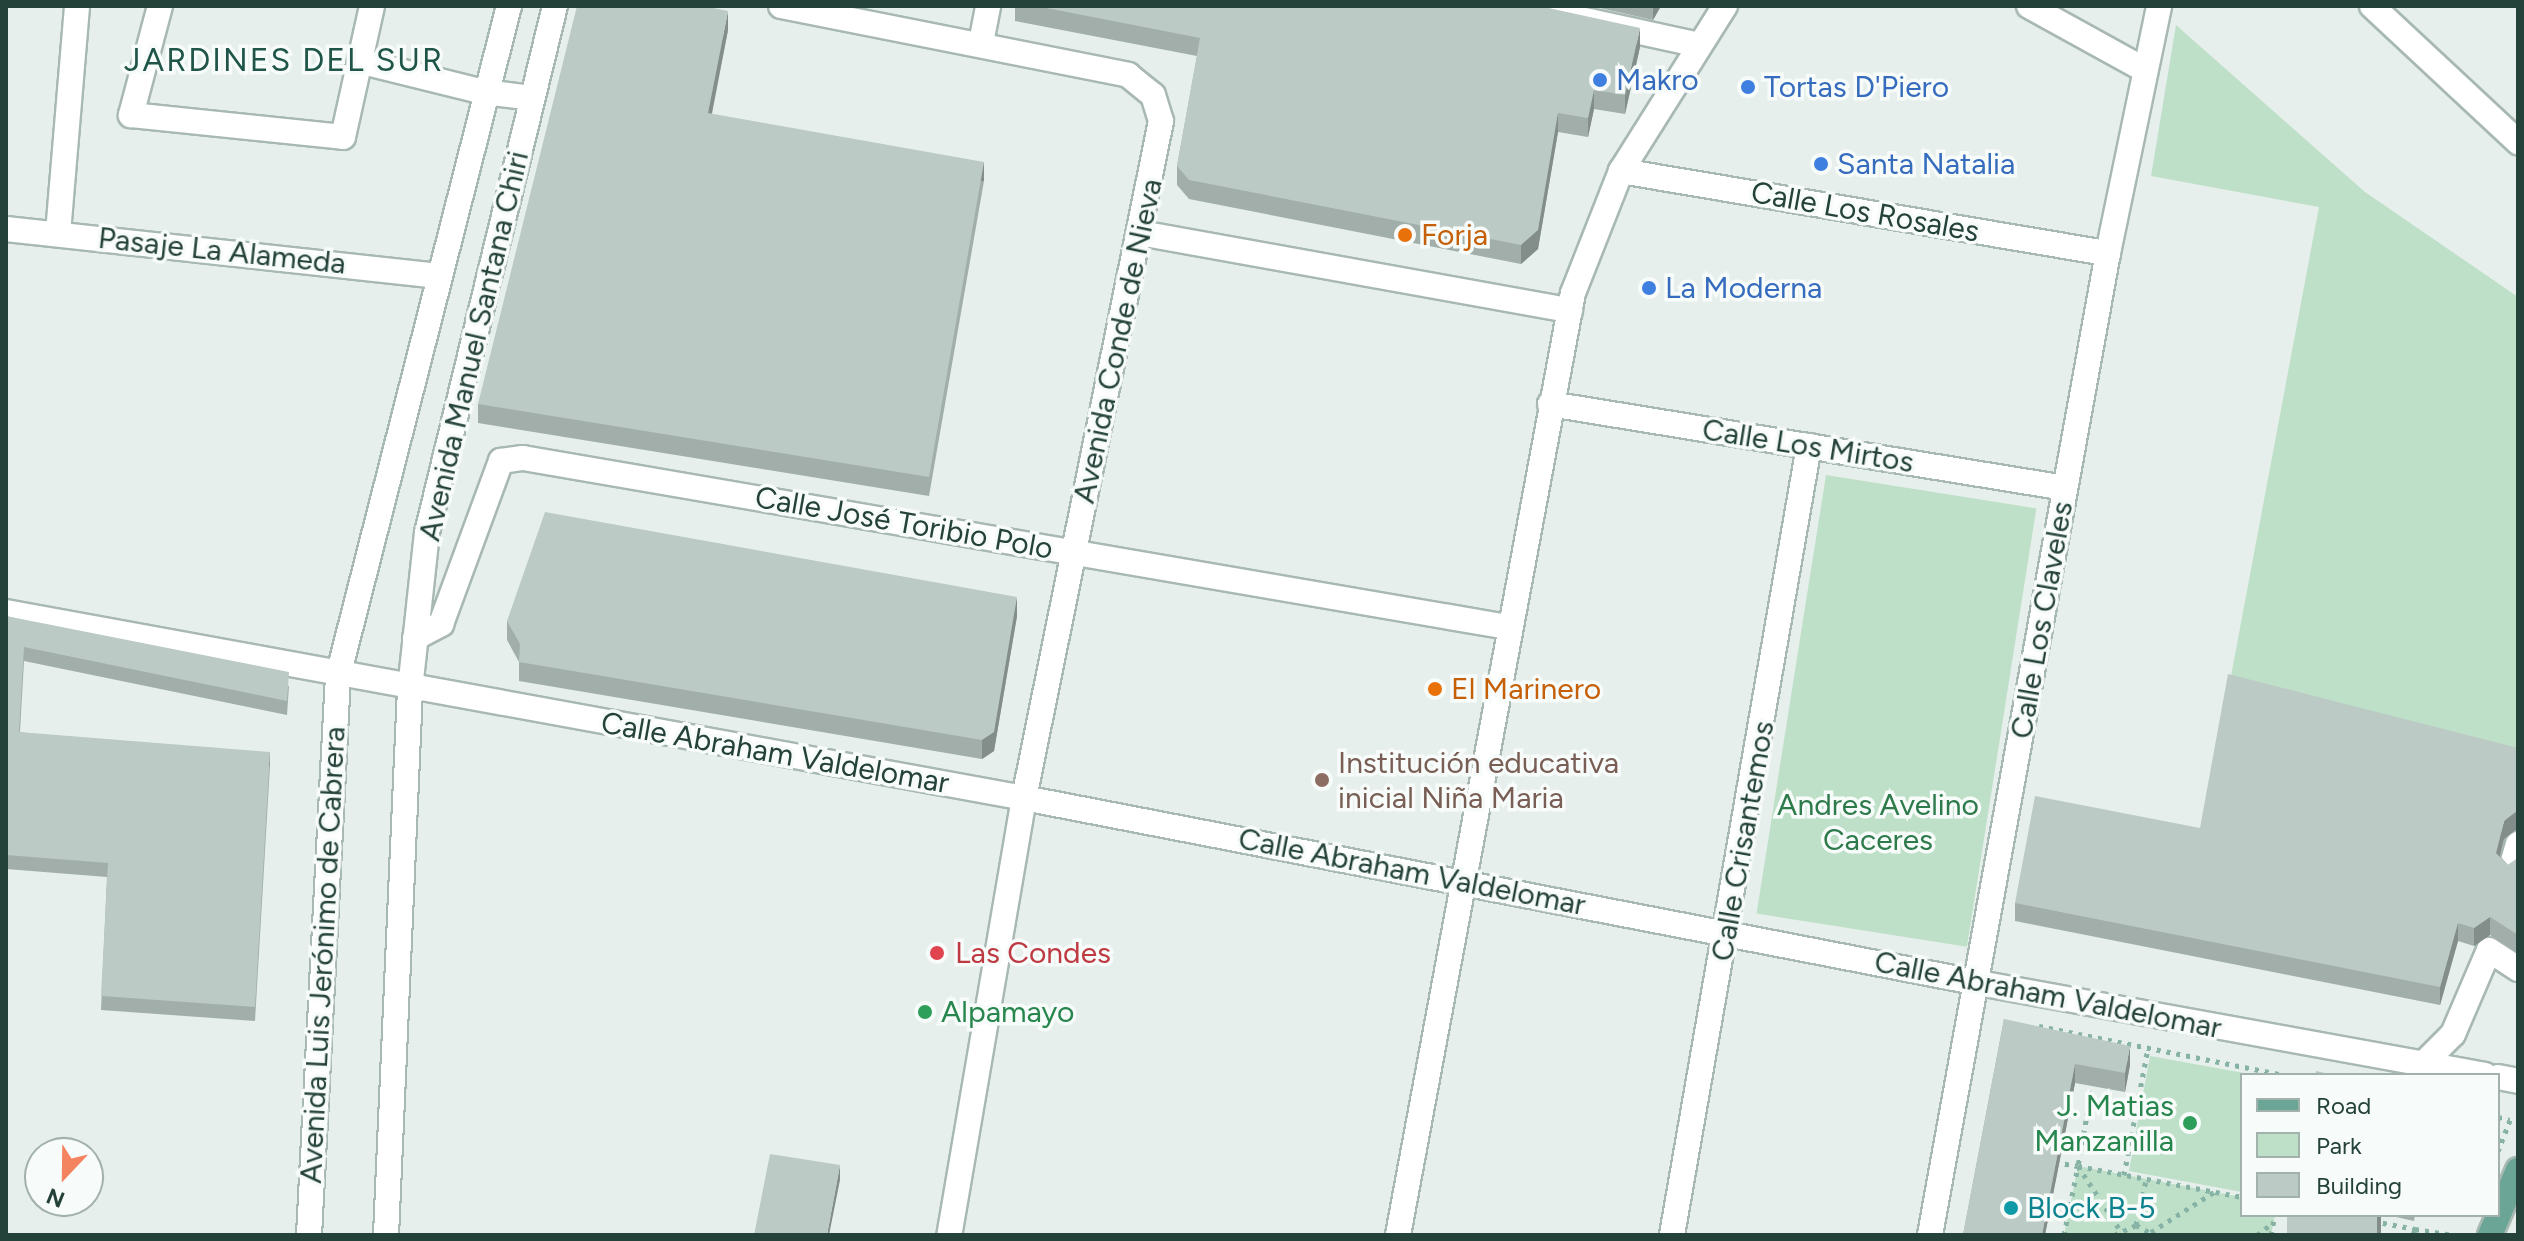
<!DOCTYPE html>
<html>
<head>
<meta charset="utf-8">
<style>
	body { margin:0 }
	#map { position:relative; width:2524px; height:1241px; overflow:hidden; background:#e6efeb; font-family:Figtree,sans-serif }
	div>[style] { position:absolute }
	.green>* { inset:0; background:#bfe0c8; transform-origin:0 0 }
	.path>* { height:5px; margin-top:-2.5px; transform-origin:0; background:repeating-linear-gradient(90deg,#86b3a5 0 4px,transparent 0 10px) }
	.roads { filter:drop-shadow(2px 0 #a8b8b2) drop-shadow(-2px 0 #a8b8b2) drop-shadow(0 2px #a8b8b2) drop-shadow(0 -2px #a8b8b2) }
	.minor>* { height:24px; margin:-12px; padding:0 12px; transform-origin:12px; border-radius:12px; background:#fff }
	.major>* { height:24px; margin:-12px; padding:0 12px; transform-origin:12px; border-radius:12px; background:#6aa596 }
	.wall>* { inset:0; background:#a1aea9 }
	.shaded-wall>* { inset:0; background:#838d89; transform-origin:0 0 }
	.building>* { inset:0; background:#bbcac4; transform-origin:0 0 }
	.dots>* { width:22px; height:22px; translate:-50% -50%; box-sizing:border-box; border:4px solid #f7fbf9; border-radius:50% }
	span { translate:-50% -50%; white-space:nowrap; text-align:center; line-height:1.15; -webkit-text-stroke:7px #f7fbf9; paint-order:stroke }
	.shop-label { font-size:30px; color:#366cbe }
	.left { translate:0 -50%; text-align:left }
	.street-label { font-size:30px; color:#24423a }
	.food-label { font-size:30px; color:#c56008 }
	.education-label { font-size:30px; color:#785e54 }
	.park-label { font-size:30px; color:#2d7a4b }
	.health-label { font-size:30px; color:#be3a42 }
	.leisure-label { font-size:30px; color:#27864d }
	.right { translate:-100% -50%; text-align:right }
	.culture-label { font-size:30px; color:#0d838f }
	.neighbourhood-label { font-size:32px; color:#1f5548; letter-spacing:2px }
	.frame { position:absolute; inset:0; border:8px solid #24423a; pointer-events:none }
	.legend { position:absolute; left:2240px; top:1073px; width:260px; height:144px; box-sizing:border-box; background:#f7fbf9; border:2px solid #a3b1ad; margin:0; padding:10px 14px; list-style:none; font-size:24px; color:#24423a }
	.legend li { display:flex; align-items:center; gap:16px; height:40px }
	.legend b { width:40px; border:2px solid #a3b1ad }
	.north { position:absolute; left:24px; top:1137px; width:80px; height:80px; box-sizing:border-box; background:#f7fbf9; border:2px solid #a3b1ad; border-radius:50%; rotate:202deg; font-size:22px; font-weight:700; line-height:32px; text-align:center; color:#24423a }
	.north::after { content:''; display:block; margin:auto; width:28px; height:36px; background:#f4845f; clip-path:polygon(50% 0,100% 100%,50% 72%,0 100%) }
</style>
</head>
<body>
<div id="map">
	<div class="green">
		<i style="clip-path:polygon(2176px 25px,2365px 192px,2518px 297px,2518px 765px,2228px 692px,2319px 207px,2151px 176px)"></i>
		<i style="left:1826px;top:475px;width:213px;height:444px;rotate:9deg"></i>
		<i style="clip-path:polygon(2150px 1056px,2255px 1075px,2242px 1075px,2242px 1192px,2129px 1171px)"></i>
		<i style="clip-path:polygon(2078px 1166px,2242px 1197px,2242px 1215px,2275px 1215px,2271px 1235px,2064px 1235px)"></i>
	</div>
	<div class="path">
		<i style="left:2039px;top:1026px;width:251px;rotate:11.3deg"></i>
		<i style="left:2093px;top:1081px;width:86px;rotate:100deg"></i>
		<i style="left:2078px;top:1166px;width:77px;rotate:56.7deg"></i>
		<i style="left:2498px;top:1117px;width:12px;rotate:14deg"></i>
		<i style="left:2510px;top:1120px;width:33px;rotate:111deg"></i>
		<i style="left:2055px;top:1162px;width:23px;rotate:10deg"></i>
		<i style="left:2124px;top:1175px;width:129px;rotate:-79.3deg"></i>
		<i style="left:2373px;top:1221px;width:43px;rotate:10.8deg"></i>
		<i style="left:2136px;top:1225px;width:46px;rotate:-77.5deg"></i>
		<i style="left:2151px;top:1232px;width:75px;rotate:-32.4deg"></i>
		<i style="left:2064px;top:1235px;width:70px;rotate:-78.5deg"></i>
		<i style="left:2078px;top:1166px;width:167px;rotate:10.7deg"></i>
		<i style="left:2114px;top:1235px;width:24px;rotate:-24deg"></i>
		<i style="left:2136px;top:1225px;width:18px;rotate:29deg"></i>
		<i style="left:2257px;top:1235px;width:21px;rotate:-37deg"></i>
		<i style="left:2271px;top:1235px;width:20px;rotate:-79deg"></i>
		<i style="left:2413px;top:1235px;width:6px;rotate:-72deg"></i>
		<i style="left:2415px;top:1229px;width:37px;rotate:9deg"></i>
	</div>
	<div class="roads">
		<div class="minor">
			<i style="left:160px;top:6px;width:113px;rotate:104.9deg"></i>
			<i style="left:131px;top:115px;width:213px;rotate:5.9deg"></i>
			<i style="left:343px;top:137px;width:134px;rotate:-77.5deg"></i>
			<i style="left:781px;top:6px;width:354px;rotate:11.2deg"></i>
			<i style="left:1128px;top:75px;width:32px;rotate:39deg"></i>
			<i style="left:1153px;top:95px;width:27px;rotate:73deg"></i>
			<i style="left:1161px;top:121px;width:691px;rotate:101.44deg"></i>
			<i style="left:1024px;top:798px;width:443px;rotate:99.7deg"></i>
			<i style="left:1550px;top:6px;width:6px;rotate:108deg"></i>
			<i style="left:1548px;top:12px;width:155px;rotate:12.3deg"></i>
			<i style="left:2029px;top:6px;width:132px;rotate:28.9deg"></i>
			<i style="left:2372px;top:6px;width:200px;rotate:43deg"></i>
			<i style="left:981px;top:43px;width:38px;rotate:-79deg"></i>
			<i style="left:363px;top:62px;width:125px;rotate:13.9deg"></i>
			<i style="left:484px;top:92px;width:48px;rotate:7.1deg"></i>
			<i style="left:1621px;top:171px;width:494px;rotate:9.6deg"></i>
			<i style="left:6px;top:229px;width:435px;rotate:6.2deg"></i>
			<i style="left:58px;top:233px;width:228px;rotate:-85.2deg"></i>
			<i style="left:1140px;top:233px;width:437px;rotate:10.2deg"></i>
			<i style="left:1550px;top:404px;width:522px;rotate:9.26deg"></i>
			<i style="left:6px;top:612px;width:1035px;rotate:10.35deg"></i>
			<i style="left:1024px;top:798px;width:973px;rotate:10.96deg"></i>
			<i style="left:1979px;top:983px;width:514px;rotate:10.3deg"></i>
			<i style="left:415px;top:638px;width:30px;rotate:-28deg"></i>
			<i style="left:441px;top:624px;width:174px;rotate:-69.8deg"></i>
			<i style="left:501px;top:461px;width:22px;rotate:-8deg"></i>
			<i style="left:523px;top:458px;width:999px;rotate:9.74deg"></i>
			<i style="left:2511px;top:868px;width:25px;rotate:-74deg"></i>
			<i style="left:2423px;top:1064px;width:42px;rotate:-45deg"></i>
			<i style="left:2453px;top:1034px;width:91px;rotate:-66.8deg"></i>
			<i style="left:2489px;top:950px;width:35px;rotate:33deg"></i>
			<i style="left:2498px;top:1077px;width:20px;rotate:11deg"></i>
			<i style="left:309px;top:1235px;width:560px;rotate:-87.03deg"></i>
			<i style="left:338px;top:676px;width:691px;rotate:-75.68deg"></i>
			<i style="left:386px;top:1235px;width:547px;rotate:-87.48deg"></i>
			<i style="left:410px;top:689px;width:157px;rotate:-83.8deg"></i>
			<i style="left:427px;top:533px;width:542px;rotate:-76.35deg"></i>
			<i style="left:1398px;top:1235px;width:958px;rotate:-79.48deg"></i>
			<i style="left:1573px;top:293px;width:131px;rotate:-68.5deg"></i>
			<i style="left:1621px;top:171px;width:195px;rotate:-57.8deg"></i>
			<i style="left:1672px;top:1235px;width:801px;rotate:-80.15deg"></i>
			<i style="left:1930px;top:1235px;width:998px;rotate:-79.73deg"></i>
			<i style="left:2108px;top:253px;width:252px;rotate:-78.3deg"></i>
		</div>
		<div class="major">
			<i style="left:2490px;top:1235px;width:71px;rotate:-66.7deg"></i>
		</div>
	</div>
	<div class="wall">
		<i style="clip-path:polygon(1015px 6px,1543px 6px,1640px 47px,1625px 114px,1594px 109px,1588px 137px,1558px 132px,1538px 249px,1521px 264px,1189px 199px,1177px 185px,1177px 166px,1197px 56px,1015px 21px)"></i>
		<i style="clip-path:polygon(1591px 6px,1661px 6px,1653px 20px)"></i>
		<i style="clip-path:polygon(728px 30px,712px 114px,984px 181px,929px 496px,478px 423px,478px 404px)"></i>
		<i style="clip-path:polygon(6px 616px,289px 686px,287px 715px,24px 661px,20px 732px,270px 766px,255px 1021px,101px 1010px,107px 877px,6px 869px)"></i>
		<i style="clip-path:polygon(1017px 616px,994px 751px,982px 759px,519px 681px,519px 662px,507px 640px,507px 621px)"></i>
		<i style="clip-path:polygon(2517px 829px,2504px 839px,2500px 856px,2508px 865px,2518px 858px,2518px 953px,2490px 935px,2474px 946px,2458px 941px,2440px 1005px,2015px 921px,2015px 903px)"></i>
		<i style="clip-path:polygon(2004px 1019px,2130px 1065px,2125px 1092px,2075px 1083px,2045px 1235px,1963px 1235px)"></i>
		<i style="clip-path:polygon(2387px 1215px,2415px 1215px,2414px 1221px)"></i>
	</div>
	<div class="shaded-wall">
		<i style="clip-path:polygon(1653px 6px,1661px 6px,1653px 20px)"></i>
		<i style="clip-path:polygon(728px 11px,728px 30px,708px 132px,708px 113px)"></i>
		<i style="clip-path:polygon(1640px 28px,1640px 47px,1625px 114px,1625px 95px)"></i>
		<i style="clip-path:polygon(1594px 90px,1594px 109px,1588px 137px,1588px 118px)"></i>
		<i style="clip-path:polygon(1558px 113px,1558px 132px,1538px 249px,1521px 264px,1521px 245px)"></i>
		<i style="left:984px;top:162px;width:19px;height:320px;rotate:90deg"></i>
		<i style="clip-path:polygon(1017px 597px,1017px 616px,994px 751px,982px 759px,982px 740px)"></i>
		<i style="left:270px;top:752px;width:14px;height:255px;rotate:90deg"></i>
		<i style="clip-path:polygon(2518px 808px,2517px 829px,2504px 839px,2496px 871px,2496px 853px,2504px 821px)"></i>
		<i style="clip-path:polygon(2490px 917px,2490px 935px,2474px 946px,2474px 928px)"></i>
		<i style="clip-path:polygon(2458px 923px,2458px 941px,2440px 1005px,2440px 987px)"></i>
		<i style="clip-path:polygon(2130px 1046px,2130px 1065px,2125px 1092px,2125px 1073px)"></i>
		<i style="clip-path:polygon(2075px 1064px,2075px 1083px,2045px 1235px,2042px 1235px)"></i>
		<i style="clip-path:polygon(840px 1165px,840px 1180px,829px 1235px,827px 1235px)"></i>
		<i style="left:2377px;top:1215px;width:4px;height:20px"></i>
	</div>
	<div class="building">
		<i style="clip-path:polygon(577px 6px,704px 6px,728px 11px,708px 113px,984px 162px,929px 477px,478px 404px)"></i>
		<i style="clip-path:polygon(1036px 6px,1543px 6px,1544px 7px,1640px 28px,1625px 95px,1594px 90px,1588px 118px,1558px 113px,1538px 230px,1521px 245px,1189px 180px,1177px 166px,1200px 38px)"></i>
		<i style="clip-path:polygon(545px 512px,1017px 597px,994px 732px,982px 740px,519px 662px,520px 644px,507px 621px)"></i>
		<i style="clip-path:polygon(6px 616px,289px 672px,287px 701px,24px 647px,19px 732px,270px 752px,255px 1007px,101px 996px,108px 863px,6px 855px)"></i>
		<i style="clip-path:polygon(2228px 674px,2518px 748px,2518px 808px,2517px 811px,2504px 821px,2496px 853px,2508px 865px,2518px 858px,2518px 935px,2490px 917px,2474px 928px,2458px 923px,2440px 987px,2015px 903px,2035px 796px,2200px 828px)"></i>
		<i style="clip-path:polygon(2004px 1019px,2130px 1046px,2125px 1073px,2075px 1064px,2042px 1235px,1963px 1235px)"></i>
		<i style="clip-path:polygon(2316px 1071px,2334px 1075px,2315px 1075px)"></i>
		<i style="clip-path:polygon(770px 1154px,840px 1165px,827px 1235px,754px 1235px)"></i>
		<i style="left:2287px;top:1215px;width:90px;height:20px"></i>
	</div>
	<div class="dots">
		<i style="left:1600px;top:80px;background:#3f7fe0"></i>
		<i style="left:1748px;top:87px;background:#3f7fe0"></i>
		<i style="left:1821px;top:164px;background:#3f7fe0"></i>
		<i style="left:1405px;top:235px;background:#e8710a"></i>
		<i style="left:1649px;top:288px;background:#3f7fe0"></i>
		<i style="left:1435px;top:689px;background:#e8710a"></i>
		<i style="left:1322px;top:780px;background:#8d6e63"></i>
		<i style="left:937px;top:953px;background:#e0444e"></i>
		<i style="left:925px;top:1012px;background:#2e9e5b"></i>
		<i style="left:2190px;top:1123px;background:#2e9e5b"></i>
		<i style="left:2011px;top:1208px;background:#0f9aa8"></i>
	</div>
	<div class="shop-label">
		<span class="left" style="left:1616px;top:80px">Makro</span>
		<span class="left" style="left:1764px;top:87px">Tortas D'Piero</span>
		<span class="left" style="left:1837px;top:164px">Santa Natalia</span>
		<span class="left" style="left:1665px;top:288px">La Moderna</span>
	</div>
	<div class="street-label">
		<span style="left:1865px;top:212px;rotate:10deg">Calle Los Rosales</span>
		<span style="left:222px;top:251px;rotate:6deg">Pasaje La Alameda</span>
		<span style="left:1118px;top:341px;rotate:-78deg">Avenida Conde de Nieva</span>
		<span style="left:474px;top:346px;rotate:-77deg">Avenida Manuel Santana Chiri</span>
		<span style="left:1808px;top:446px;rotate:9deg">Calle Los Mirtos</span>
		<span style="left:904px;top:523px;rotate:10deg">Calle José Toribio Polo</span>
		<span style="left:2042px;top:620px;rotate:-80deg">Calle Los Claveles</span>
		<span style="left:775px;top:753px;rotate:10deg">Calle Abraham Valdelomar</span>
		<span style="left:1743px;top:841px;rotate:-80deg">Calle Crisantemos</span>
		<span style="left:1412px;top:872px;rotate:11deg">Calle Abraham Valdelomar</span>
		<span style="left:323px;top:955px;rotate:-87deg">Avenida Luis Jerónimo de Cabrera</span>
		<span style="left:2048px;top:995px;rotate:11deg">Calle Abraham Valdelomar</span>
	</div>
	<div class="food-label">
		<span class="left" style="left:1421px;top:235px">Forja</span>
		<span class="left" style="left:1451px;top:689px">El Marinero</span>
	</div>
	<div class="education-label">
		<span class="left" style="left:1338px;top:780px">Institución educativa<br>inicial Niña Maria</span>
	</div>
	<div class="park-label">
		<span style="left:1878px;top:822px">Andres Avelino<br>Caceres</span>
	</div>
	<div class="health-label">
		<span class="left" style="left:955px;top:953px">Las Condes</span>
	</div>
	<div class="leisure-label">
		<span class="left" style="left:941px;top:1012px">Alpamayo</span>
		<span class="right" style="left:2174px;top:1123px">J. Matias<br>Manzanilla</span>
	</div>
	<div class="culture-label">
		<span class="left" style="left:2027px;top:1208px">Block B-5</span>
	</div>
	<div class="neighbourhood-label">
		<span style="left:284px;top:60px">JARDINES DEL SUR</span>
	</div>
	<div class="frame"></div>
	<ul class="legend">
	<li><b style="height:10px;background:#6aa596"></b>Road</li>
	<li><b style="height:22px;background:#bfe0c8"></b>Park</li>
	<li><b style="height:22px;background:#bbcac4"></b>Building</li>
	</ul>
	<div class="north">N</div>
</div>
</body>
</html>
